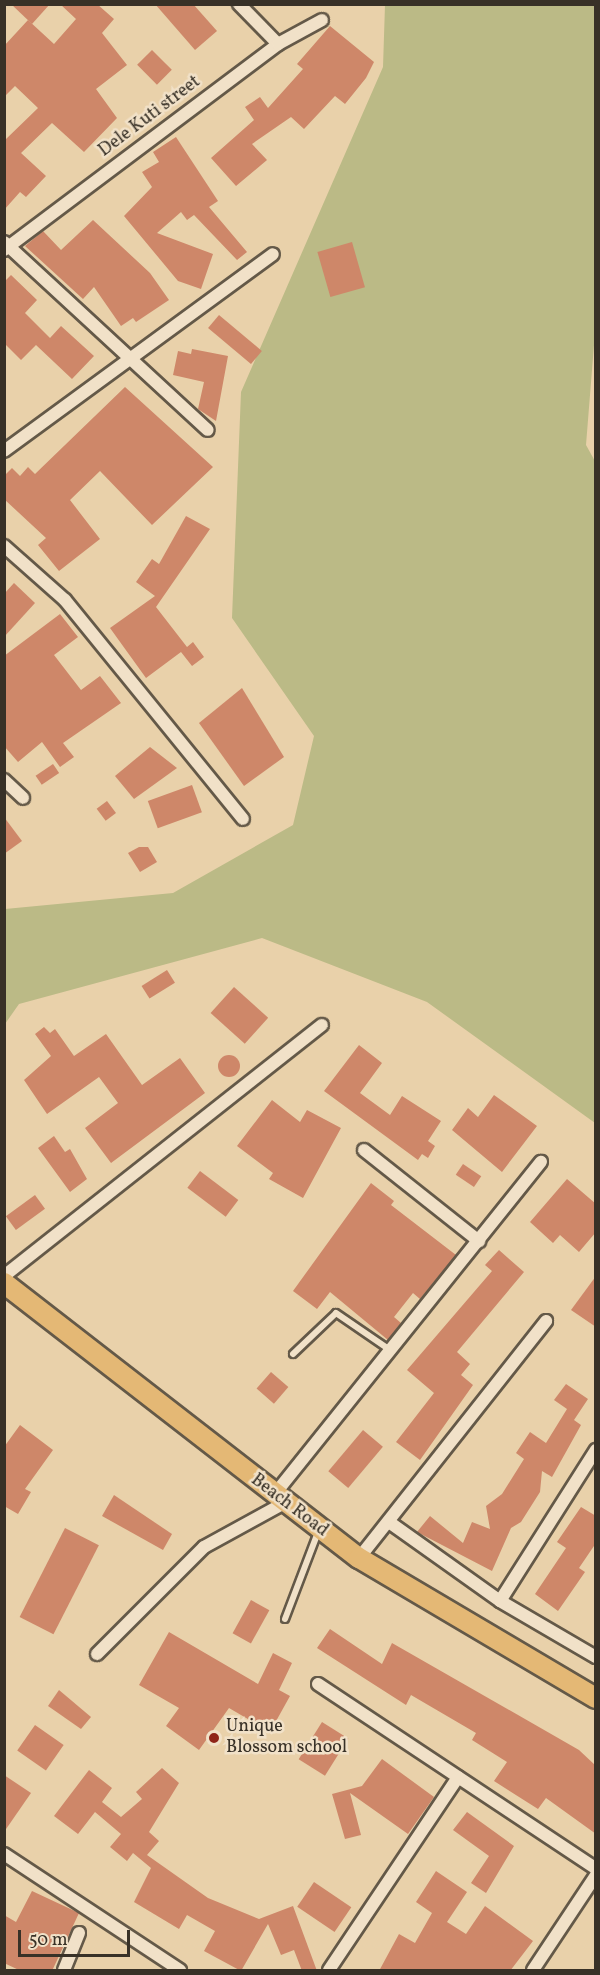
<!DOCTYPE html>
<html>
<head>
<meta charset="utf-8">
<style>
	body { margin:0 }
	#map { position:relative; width:600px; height:1975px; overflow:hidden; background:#e9d1aa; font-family:Vollkorn,serif }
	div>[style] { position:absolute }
	.green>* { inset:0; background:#bbba86 }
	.building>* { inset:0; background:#ce8769; transform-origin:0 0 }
	.round { border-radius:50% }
	.roads { filter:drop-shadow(2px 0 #645948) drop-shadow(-2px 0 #645948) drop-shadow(0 2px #645948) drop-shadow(0 -2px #645948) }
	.service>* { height:6px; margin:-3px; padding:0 3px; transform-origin:3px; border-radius:3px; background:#f1e1c8 }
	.minor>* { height:12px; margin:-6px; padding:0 6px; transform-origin:6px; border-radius:6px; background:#f1e1c8 }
	.primary>* { height:20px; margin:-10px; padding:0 10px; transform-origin:10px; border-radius:10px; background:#e4b875 }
	.dots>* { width:16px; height:16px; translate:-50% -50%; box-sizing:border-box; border:3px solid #f1e1c8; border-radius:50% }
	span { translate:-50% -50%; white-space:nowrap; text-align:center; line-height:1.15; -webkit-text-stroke:5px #f1e1c8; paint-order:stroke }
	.street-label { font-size:18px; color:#383127 }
	.poi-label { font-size:18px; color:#383127 }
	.left { translate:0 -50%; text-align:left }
	.frame { position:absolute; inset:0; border:6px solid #383127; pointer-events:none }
	.scale { position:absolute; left:18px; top:1930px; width:112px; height:27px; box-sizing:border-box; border:3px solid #383127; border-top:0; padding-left:8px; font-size:18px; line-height:21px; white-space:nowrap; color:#383127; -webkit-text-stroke:4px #f1e1c8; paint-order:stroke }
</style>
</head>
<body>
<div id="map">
	<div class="green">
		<i style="clip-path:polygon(385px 5px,595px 5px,596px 320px,586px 445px,596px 463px,595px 1123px,427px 1002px,262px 938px,19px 1004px,5px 1024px,5px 909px,173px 893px,293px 825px,314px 736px,232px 618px,241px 392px,383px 67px)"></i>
	</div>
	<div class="building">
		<i style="clip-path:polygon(11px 4px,50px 4px,32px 24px)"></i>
		<i style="clip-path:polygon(60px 4px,97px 4px,114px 19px,102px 33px,127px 65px,96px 89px,117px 118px,84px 152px,52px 123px,21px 153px,46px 176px,26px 197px,20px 192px,4px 210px,4px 141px,38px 108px,15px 86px,4px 97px,4px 46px,28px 20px,54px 44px,76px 19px)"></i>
		<i style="clip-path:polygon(155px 4px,193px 4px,217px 31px,195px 50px)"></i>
		<i style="clip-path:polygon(330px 26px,374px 62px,366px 78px,345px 104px,335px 96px,304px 129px,291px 117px,252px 144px,267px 160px,236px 186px,211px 158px,254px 120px,245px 107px,260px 97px,268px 108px,303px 69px,297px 64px)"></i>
		<i style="left:152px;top:50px;width:28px;height:21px;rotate:45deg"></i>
		<i style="clip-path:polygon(176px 137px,218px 201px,209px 207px,247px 252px,237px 260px,194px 215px,187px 220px,181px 212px,157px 233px,213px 254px,201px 289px,178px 281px,124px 216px,152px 187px,142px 172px,159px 162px,153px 152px)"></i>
		<i style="clip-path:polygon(93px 220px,150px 273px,169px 300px,136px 322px,133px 318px,121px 326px,94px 287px,83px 299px,25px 246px,43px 231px,61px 250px)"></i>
		<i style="left:352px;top:242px;width:47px;height:36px;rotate:74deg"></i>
		<i style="clip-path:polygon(11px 275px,37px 300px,25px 313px,50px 338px,61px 326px,94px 356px,72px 379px,36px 345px,21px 360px,4px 343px,4px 282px)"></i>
		<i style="left:219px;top:315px;width:56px;height:17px;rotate:40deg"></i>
		<i style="clip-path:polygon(192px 349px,228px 356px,216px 421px,198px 409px,204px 382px,173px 375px,178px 351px,191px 354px)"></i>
		<i style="clip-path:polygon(125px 387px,213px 467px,152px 525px,100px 471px,70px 500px,100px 539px,59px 571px,38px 545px,46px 538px,4px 499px,4px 476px,12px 468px,20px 476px,28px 467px,35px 474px)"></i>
		<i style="clip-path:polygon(186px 516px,210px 529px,156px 607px,187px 647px,193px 642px,204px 657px,192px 666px,181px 652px,146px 678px,110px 628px,155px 596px,136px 582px,152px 559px,159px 564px)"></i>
		<i style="clip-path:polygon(14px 583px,35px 603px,4px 637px,4px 594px)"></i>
		<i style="clip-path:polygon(60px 614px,78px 637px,54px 655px,81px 690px,100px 676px,121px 703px,63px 743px,74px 757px,60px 767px,42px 742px,18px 762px,4px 746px,4px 656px)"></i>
		<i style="clip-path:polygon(242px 688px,284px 757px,244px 786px,199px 723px)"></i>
		<i style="clip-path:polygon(150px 747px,177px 768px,134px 799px,115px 776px)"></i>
		<i style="left:53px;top:764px;width:11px;height:21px;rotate:56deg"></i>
		<i style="left:192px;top:785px;width:29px;height:47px;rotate:70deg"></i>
		<i style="left:107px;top:801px;width:15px;height:13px;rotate:53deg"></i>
		<i style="clip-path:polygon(4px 817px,22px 841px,4px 854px)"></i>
		<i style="clip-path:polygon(139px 847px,148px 847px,157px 862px,140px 872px,128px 853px)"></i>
		<i style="left:167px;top:970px;width:15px;height:30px;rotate:58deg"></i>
		<i style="left:234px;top:987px;width:46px;height:35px;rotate:42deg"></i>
		<i style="clip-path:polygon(44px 1027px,50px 1033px,55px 1029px,74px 1056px,106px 1034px,142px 1085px,180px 1058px,205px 1093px,111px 1163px,85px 1128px,118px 1103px,99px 1077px,47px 1114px,24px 1080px,51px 1056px,35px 1034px)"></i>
		<i style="clip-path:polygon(359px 1045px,382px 1063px,360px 1093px,390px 1115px,402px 1096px,441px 1121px,428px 1141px,435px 1146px,428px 1158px,422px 1154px,418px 1160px,324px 1091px)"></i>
		<i class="round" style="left:218px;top:1055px;width:22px;height:22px"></i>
		<i style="clip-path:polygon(494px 1095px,537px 1126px,502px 1172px,452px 1130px,468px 1108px,478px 1117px)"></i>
		<i style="clip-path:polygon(272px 1100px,300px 1122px,307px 1110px,341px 1128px,303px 1198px,269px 1179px,273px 1173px,237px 1146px)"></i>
		<i style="clip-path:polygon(54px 1136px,65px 1152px,70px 1149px,87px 1179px,70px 1192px,38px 1148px)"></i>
		<i style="left:463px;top:1164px;width:22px;height:13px;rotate:34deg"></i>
		<i style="left:200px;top:1171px;width:48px;height:21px;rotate:37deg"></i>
		<i style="clip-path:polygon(567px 1179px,596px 1204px,596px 1232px,579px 1252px,560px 1235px,553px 1243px,530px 1222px)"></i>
		<i style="clip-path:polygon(371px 1183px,394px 1201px,391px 1205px,456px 1255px,420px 1299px,413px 1293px,394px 1317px,401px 1323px,388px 1340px,330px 1292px,317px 1309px,293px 1291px)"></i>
		<i style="left:35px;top:1195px;width:17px;height:36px;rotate:54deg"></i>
		<i style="clip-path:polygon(499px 1250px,524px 1272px,457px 1352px,470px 1364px,461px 1375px,473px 1385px,420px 1460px,396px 1442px,434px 1393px,407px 1370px,492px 1271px,485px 1265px)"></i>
		<i style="clip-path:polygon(596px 1276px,596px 1327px,571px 1310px)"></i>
		<i style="left:271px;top:1372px;width:23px;height:22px;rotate:41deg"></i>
		<i style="clip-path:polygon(566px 1384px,588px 1399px,574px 1420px,581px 1425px,552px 1477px,542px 1471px,540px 1492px,521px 1522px,511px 1528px,492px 1571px,417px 1532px,430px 1516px,463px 1543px,472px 1522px,490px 1529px,486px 1506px,502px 1494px,524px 1459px,516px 1453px,530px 1432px,546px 1443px,567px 1409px,554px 1400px)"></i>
		<i style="clip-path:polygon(20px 1425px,53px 1450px,25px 1489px,31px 1492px,18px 1514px,4px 1506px,4px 1447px)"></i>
		<i style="left:363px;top:1430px;width:26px;height:54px;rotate:40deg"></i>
		<i style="clip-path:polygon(114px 1495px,172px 1534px,163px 1550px,102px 1516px)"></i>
		<i style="clip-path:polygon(581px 1507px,596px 1516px,596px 1543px,579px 1568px,585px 1572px,558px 1611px,535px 1594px,566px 1548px,557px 1542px)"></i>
		<i style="left:65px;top:1528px;width:38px;height:100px;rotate:27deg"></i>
		<i style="left:251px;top:1600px;width:21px;height:38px;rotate:29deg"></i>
		<i style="clip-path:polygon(330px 1629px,382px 1664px,392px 1643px,579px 1750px,596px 1766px,596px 1834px,546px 1798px,538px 1809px,494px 1781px,507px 1762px,472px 1740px,476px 1733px,411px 1695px,406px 1705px,317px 1648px)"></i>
		<i style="clip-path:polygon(169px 1632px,258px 1684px,273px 1653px,292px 1663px,279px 1690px,290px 1696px,270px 1732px,229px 1708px,199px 1750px,166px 1726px,179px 1708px,139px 1685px)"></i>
		<i style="clip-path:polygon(59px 1690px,91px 1717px,81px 1729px,48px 1706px)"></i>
		<i style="left:322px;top:1722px;width:31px;height:44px;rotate:32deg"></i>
		<i style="left:35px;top:1725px;width:35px;height:31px;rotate:35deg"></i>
		<i style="clip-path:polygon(382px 1759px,434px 1797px,408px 1834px,350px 1793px,361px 1835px,345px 1839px,332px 1794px,362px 1786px)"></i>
		<i style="clip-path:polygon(162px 1768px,179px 1783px,149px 1832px,159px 1841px,147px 1855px,208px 1898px,259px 1919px,293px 1906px,317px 1971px,302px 1971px,294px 1950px,281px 1955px,268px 1924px,241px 1971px,204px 1951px,215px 1931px,187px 1915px,179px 1929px,134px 1902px,151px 1868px,133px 1853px,127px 1861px,110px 1847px,121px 1834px,95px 1812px,78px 1834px,54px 1816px,89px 1770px,112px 1788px,102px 1802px,121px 1817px,142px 1799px,136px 1792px)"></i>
		<i style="clip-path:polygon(4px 1775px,31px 1793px,4px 1832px)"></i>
		<i style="clip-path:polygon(467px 1812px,514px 1846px,486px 1893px,471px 1883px,489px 1856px,453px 1830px)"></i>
		<i style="clip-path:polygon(436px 1871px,467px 1892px,447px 1922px,466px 1934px,485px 1906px,533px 1941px,510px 1971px,379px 1971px,399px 1934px,415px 1943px,432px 1913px,416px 1902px)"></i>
		<i style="left:314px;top:1882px;width:45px;height:30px;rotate:34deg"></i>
		<i style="clip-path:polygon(32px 1891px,79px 1913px,52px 1971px,21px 1971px,4px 1963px,4px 1915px,16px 1922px)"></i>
	</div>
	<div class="roads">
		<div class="service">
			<i style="left:293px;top:1354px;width:59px;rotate:-43.6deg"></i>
			<i style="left:336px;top:1313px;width:65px;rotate:34.4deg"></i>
			<i style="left:285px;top:1619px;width:93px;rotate:-69.2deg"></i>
		</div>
		<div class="minor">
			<i style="left:239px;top:4px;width:56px;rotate:45.7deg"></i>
			<i style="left:4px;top:242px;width:277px;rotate:42.7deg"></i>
			<i style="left:4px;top:250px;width:343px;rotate:-36.9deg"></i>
			<i style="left:278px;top:44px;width:50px;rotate:-28.6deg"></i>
			<i style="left:4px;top:451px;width:333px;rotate:-36.2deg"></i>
			<i style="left:4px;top:546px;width:81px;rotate:41.5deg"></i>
			<i style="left:65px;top:600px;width:282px;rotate:50.9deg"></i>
			<i style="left:4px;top:780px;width:26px;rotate:43deg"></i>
			<i style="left:364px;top:1150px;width:147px;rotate:38.4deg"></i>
			<i style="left:4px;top:1276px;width:405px;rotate:-38.3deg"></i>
			<i style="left:274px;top:1495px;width:427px;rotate:-51.3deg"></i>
			<i style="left:389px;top:1522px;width:136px;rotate:35.4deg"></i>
			<i style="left:500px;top:1601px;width:111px;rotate:30.3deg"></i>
			<i style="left:359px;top:1558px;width:302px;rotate:-51.7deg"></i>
			<i style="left:500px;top:1601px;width:179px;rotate:-57.6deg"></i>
			<i style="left:97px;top:1654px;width:151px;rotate:-45deg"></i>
			<i style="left:204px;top:1547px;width:91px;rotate:-28.8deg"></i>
			<i style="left:318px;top:1684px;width:334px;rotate:33.6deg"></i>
			<i style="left:4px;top:1854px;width:211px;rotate:33.4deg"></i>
			<i style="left:64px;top:1970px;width:40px;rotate:-68deg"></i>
			<i style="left:329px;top:1970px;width:232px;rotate:-56.2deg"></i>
			<i style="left:533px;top:1970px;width:114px;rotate:-56.4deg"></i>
		</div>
		<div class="primary">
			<i style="left:4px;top:1283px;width:449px;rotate:37.8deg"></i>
			<i style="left:359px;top:1558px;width:275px;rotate:30.6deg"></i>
		</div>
	</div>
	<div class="dots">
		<i style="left:214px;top:1738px;background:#8f2418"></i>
	</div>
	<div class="street-label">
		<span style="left:150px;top:117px;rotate:-37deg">Dele Kuti street</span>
		<span style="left:289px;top:1506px;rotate:37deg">Beach Road</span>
	</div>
	<div class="poi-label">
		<span class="left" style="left:226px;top:1738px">Unique<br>Blossom school</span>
	</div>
	<div class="frame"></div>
	<div class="scale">50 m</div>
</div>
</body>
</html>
